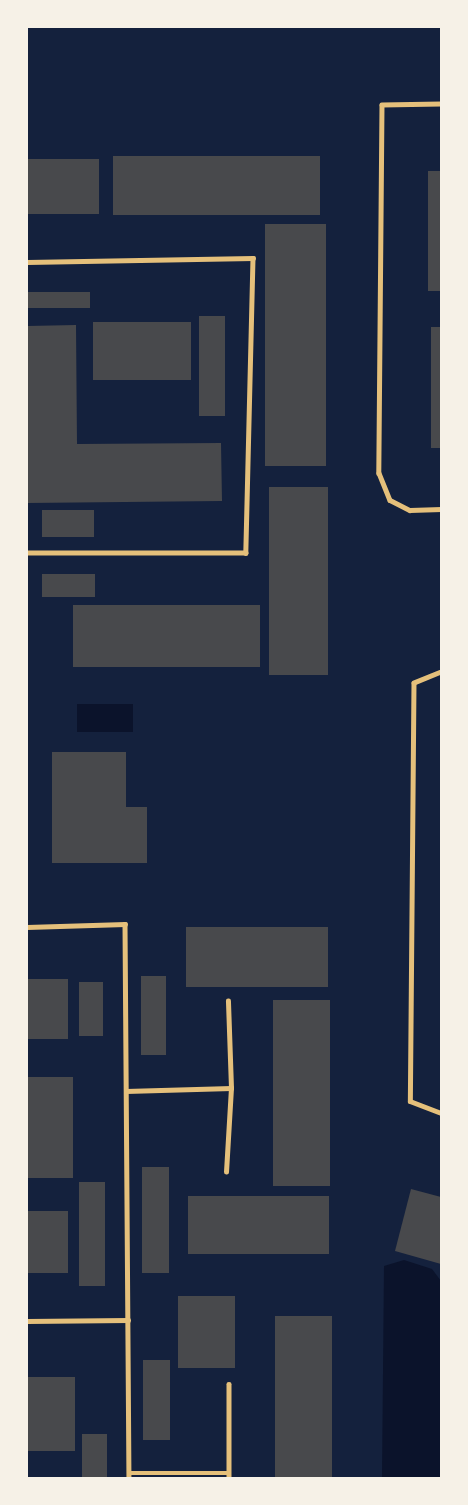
<!DOCTYPE html>
<html>
<head>
<meta charset="utf-8">
<style>
	body { margin:0 }
	#map { position:relative; width:468px; height:1505px; overflow:hidden; background:#14213d; font-family:Lato,sans-serif }
	div>[style] { position:absolute }
	.water>* { inset:0; background:#0b132b; transform-origin:0 0 }
	.building>* { inset:0; background:#48494c; transform-origin:0 0 }
	.service>* { height:4.5px; margin:-2.25px; padding:0 2.25px; transform-origin:2.25px; border-radius:2.25px; background:#e5c07b }
	span { translate:-50% -50%; white-space:nowrap; text-align:center; line-height:1.15; -webkit-text-stroke:5px #f6f1e7; paint-order:stroke }
	.frame { position:absolute; inset:0; border:28px solid #f6f1e7; pointer-events:none }
</style>
</head>
<body>
<div id="map">
	<div class="water">
		<i style="left:77px;top:704px;width:56px;height:28px"></i>
		<i style="clip-path:polygon(404px 1260px,432px 1269px,441px 1281px,441px 1478px,382px 1478px,384px 1266px)"></i>
	</div>
	<div class="building">
		<i style="left:113px;top:156px;width:207px;height:59px"></i>
		<i style="left:28px;top:159px;width:71px;height:55px"></i>
		<i style="left:428px;top:171px;width:13px;height:120px"></i>
		<i style="left:265px;top:224px;width:61px;height:242px"></i>
		<i style="left:27px;top:292px;width:63px;height:16px"></i>
		<i style="left:199px;top:316px;width:26px;height:100px"></i>
		<i style="left:93px;top:322px;width:98px;height:58px"></i>
		<i style="clip-path:polygon(76px 325px,77px 444px,221px 443px,222px 501px,27px 503px,27px 326px)"></i>
		<i style="left:431px;top:327px;width:10px;height:121px"></i>
		<i style="left:269px;top:487px;width:59px;height:188px"></i>
		<i style="left:42px;top:510px;width:52px;height:27px"></i>
		<i style="left:42px;top:574px;width:53px;height:23px"></i>
		<i style="left:73px;top:605px;width:187px;height:62px"></i>
		<i style="clip-path:polygon(52px 752px,126px 752px,126px 807px,147px 807px,147px 863px,52px 863px)"></i>
		<i style="left:186px;top:927px;width:142px;height:60px"></i>
		<i style="left:141px;top:976px;width:25px;height:79px"></i>
		<i style="left:27px;top:979px;width:41px;height:60px"></i>
		<i style="left:79px;top:982px;width:24px;height:54px"></i>
		<i style="left:273px;top:1000px;width:57px;height:186px"></i>
		<i style="left:27px;top:1077px;width:46px;height:101px"></i>
		<i style="left:142px;top:1167px;width:27px;height:106px"></i>
		<i style="left:79px;top:1182px;width:26px;height:104px"></i>
		<i style="clip-path:polygon(411px 1189px,441px 1197px,441px 1264px,395px 1251px)"></i>
		<i style="left:329px;top:1196px;width:58px;height:141px;rotate:90deg"></i>
		<i style="left:27px;top:1211px;width:41px;height:62px"></i>
		<i style="left:178px;top:1296px;width:57px;height:72px"></i>
		<i style="left:275px;top:1316px;width:57px;height:162px"></i>
		<i style="left:143px;top:1360px;width:27px;height:80px"></i>
		<i style="left:27px;top:1377px;width:48px;height:74px"></i>
		<i style="left:82px;top:1434px;width:25px;height:44px"></i>
	</div>
	<div class="service">
		<i style="left:441px;top:104px;width:59px;rotate:179deg"></i>
		<i style="left:382px;top:105px;width:368px;rotate:90.5deg"></i>
		<i style="left:379px;top:473px;width:29px;rotate:68deg"></i>
		<i style="left:390px;top:500px;width:22px;rotate:27deg"></i>
		<i style="left:410px;top:510px;width:31px;rotate:-2deg"></i>
		<i style="left:27px;top:262px;width:226px;rotate:-1deg"></i>
		<i style="left:253px;top:258px;width:295px;rotate:91.4deg"></i>
		<i style="left:246px;top:553px;width:219px;rotate:180deg"></i>
		<i style="left:441px;top:672px;width:29px;rotate:158deg"></i>
		<i style="left:414px;top:683px;width:418px;rotate:90.5deg"></i>
		<i style="left:410px;top:1101px;width:33px;rotate:21deg"></i>
		<i style="left:27px;top:927px;width:98px;rotate:-1.8deg"></i>
		<i style="left:125px;top:924px;width:554px;rotate:89.59deg"></i>
		<i style="left:126px;top:1091px;width:105px;rotate:-1.6deg"></i>
		<i style="left:226px;top:1172px;width:84px;rotate:-86.6deg"></i>
		<i style="left:231px;top:1088px;width:87px;rotate:-92deg"></i>
		<i style="left:27px;top:1321px;width:101px;rotate:-0.6deg"></i>
		<i style="left:229px;top:1384px;width:94px;rotate:90deg"></i>
		<i style="left:129px;top:1473px;width:100px"></i>
	</div>
	<div class="frame"></div>
</div>
</body>
</html>
